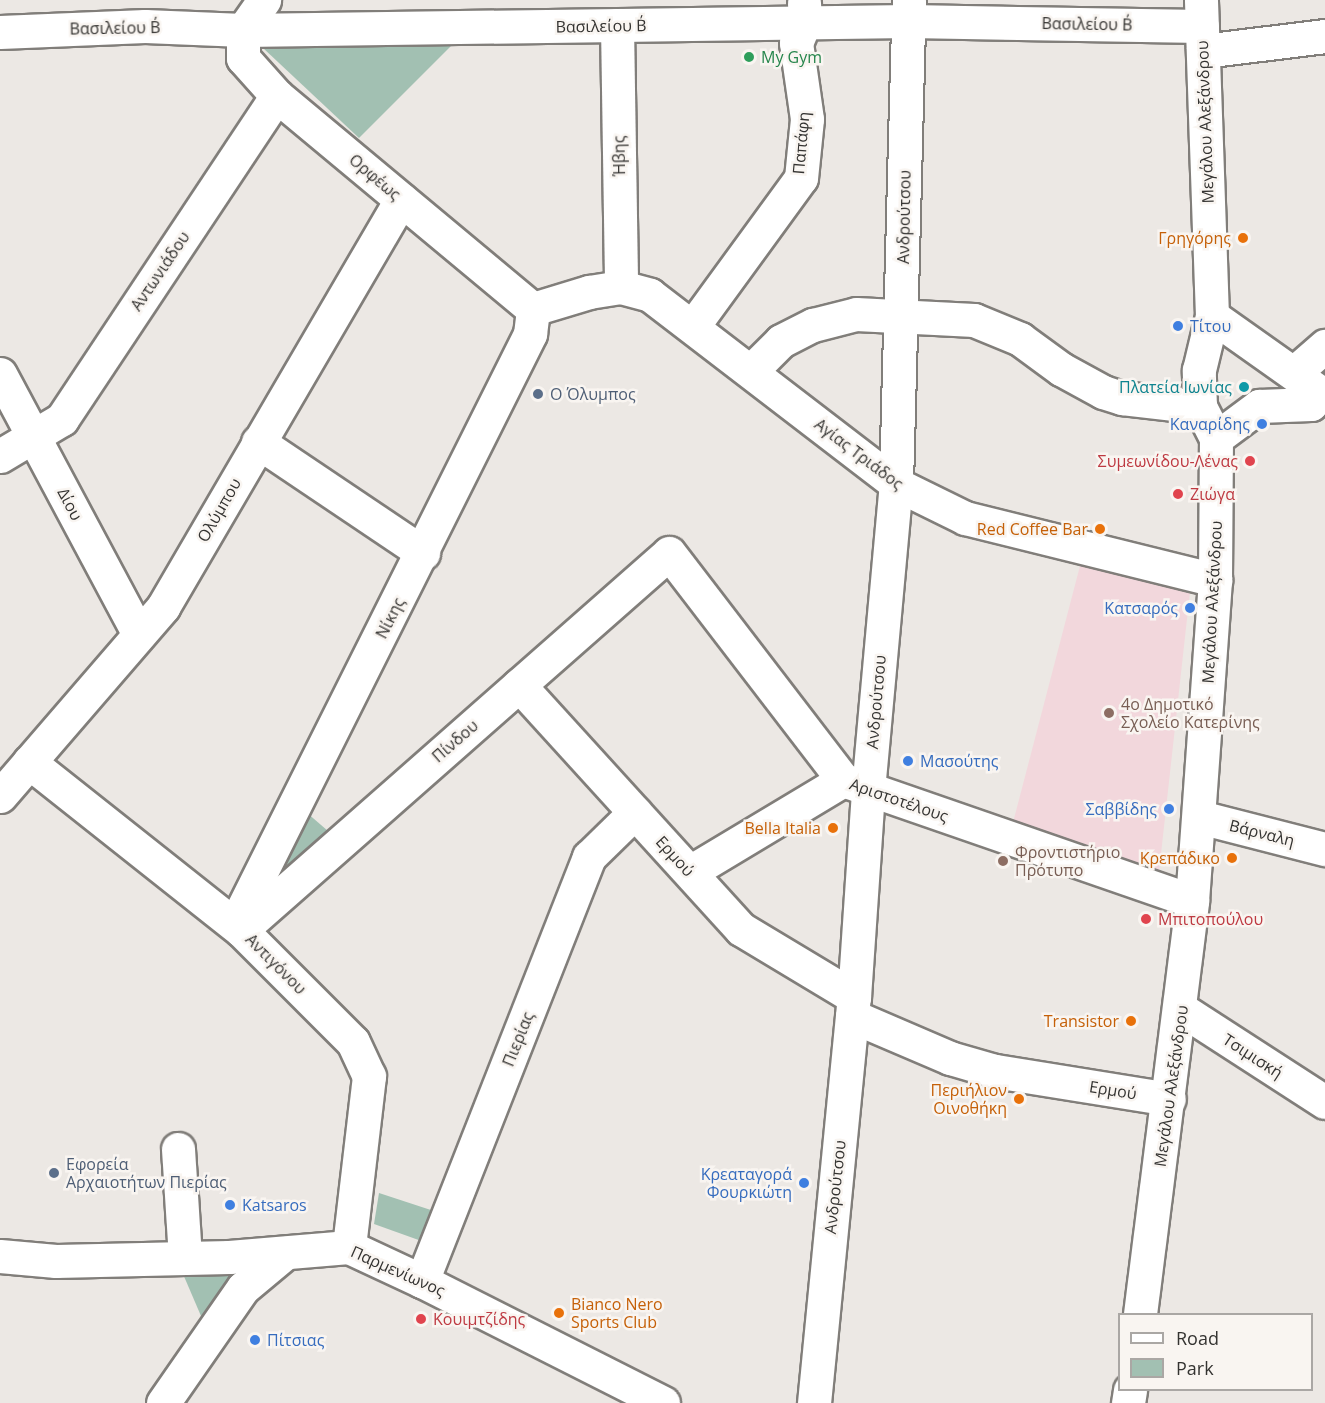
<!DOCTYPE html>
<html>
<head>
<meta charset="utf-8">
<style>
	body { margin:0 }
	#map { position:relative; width:1325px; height:1403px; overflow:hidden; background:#ece8e4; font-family:"Open Sans",sans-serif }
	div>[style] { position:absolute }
	.education>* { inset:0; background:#f2d7dc }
	.green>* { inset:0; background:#a2c0b2 }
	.roads { filter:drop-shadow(2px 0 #817e7a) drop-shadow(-2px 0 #817e7a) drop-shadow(0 2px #817e7a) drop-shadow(0 -2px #817e7a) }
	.minor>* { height:33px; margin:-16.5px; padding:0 16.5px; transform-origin:16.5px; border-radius:16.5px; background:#fff }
	.dots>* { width:16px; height:16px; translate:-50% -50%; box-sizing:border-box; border:3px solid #f9f5f1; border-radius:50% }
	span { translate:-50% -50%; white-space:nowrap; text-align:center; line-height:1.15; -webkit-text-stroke:5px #f9f5f1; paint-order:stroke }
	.street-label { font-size:16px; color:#343331 }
	.leisure-label { font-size:16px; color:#27864d }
	.left { translate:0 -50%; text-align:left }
	.food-label { font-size:16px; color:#c56008 }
	.right { translate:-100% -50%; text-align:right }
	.shop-label { font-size:16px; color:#366cbe }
	.culture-label { font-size:16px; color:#0d838f }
	.service-label { font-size:16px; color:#4e5e75 }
	.health-label { font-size:16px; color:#be3a42 }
	.education-label { font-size:16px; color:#785e54 }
	.legend { position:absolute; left:1118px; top:1313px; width:195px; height:78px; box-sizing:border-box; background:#f9f5f1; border:2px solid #aaa7a4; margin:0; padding:8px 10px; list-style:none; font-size:18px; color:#343331 }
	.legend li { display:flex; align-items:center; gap:12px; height:30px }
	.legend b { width:30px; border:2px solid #aaa7a4 }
</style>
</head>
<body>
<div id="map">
	<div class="education">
		<i style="clip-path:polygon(1081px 562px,1190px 592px,1158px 881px,1010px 834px)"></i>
	</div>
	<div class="green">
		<i style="clip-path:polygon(456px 41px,359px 138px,263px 48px)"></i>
		<i style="clip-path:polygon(306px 812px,328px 831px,272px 881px)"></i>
		<i style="clip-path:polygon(379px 1193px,440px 1213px,427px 1243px,374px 1224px)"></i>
		<i style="clip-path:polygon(242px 1271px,204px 1323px,183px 1274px)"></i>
	</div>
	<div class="roads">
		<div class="minor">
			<i style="left:617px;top:25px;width:262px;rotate:89.1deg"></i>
			<i style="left:243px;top:30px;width:28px;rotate:90deg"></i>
			<i style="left:243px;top:58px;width:51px;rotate:48.2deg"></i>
			<i style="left:277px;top:96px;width:333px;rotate:39.8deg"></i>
			<i style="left:243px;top:30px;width:37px;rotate:-55deg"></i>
			<i style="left:0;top:32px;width:145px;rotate:-2.4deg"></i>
			<i style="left:145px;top:26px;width:98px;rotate:2.3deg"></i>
			<i style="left:243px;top:30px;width:666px;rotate:-0.77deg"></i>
			<i style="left:909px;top:21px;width:293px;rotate:1deg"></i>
			<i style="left:1203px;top:51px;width:123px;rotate:-7deg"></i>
			<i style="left:533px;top:309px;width:59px;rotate:-16.9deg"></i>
			<i style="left:589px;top:292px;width:32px;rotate:-9deg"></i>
			<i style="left:621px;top:287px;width:30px;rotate:15deg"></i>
			<i style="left:650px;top:295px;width:310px;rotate:37.5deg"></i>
			<i style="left:896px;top:484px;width:77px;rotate:26.2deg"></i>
			<i style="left:965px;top:518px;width:258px;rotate:13.9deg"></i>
			<i style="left:1212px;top:316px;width:138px;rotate:35.3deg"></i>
			<i style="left:693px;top:326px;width:183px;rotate:-53.9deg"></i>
			<i style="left:801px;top:178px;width:59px;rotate:-84.2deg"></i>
			<i style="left:807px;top:119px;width:77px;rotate:-98.2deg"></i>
			<i style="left:796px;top:43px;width:23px;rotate:-67deg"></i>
			<i style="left:805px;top:22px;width:19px;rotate:-93deg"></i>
			<i style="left:751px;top:371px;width:42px;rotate:-45deg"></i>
			<i style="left:781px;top:341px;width:36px;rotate:-27deg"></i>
			<i style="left:813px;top:325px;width:44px;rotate:-14.3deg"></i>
			<i style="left:856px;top:314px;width:118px;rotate:2.9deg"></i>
			<i style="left:974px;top:320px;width:50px;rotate:22.4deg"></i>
			<i style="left:1020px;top:339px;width:51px;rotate:36.2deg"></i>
			<i style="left:1061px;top:369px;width:48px;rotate:28.7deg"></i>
			<i style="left:1103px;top:392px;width:20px;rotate:18deg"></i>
			<i style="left:1122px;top:398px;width:79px;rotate:6.6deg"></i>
			<i style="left:1295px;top:372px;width:40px;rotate:-41deg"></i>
			<i style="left:0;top:374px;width:295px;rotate:61.9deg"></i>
			<i style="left:1216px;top:438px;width:54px;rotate:-36.7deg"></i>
			<i style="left:1259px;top:406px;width:52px;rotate:-2.2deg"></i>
			<i style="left:1311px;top:404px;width:16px;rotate:-50deg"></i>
			<i style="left:258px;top:442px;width:199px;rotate:33.9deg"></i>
			<i style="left:0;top:456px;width:72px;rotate:-30.8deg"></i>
			<i style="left:62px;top:419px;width:388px;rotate:-56.4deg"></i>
			<i style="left:519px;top:685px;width:330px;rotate:47.7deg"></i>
			<i style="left:741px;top:929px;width:132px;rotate:31deg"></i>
			<i style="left:29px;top:762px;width:270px;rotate:38.4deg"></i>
			<i style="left:241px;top:930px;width:158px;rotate:45deg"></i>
			<i style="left:353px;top:1042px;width:38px;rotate:65deg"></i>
			<i style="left:369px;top:1076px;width:172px;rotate:96.7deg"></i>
			<i style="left:0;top:796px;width:250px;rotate:-49.2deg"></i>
			<i style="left:163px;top:607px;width:472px;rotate:-59.7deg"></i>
			<i style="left:1200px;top:817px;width:129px;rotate:14.4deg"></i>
			<i style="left:690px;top:872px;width:179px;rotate:-31deg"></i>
			<i style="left:235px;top:924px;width:660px;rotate:-63.43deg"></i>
			<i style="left:530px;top:334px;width:25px;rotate:-83deg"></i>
			<i style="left:241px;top:930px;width:570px;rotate:-41.37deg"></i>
			<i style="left:669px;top:553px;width:286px;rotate:52.5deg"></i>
			<i style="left:843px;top:780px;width:369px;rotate:19.1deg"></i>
			<i style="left:1181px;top:1009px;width:171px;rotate:32.9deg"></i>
			<i style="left:852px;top:1016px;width:107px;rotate:23.2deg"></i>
			<i style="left:950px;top:1058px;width:47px;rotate:16.1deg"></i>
			<i style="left:995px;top:1071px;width:176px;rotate:9.1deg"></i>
			<i style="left:178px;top:1149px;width:109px;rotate:86.3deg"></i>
			<i style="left:0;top:1256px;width:56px;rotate:5.1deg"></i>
			<i style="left:56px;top:1261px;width:173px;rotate:-1.3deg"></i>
			<i style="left:229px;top:1257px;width:120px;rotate:-4.8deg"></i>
			<i style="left:349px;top:1247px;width:81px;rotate:25deg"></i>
			<i style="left:422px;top:1281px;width:270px;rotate:26.8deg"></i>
			<i style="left:422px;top:1281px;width:456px;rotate:-68.5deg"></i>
			<i style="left:589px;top:857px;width:64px;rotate:-44.4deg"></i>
			<i style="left:1140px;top:1314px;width:416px;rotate:-82.8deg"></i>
			<i style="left:1192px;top:901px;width:322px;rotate:-85.9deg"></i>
			<i style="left:1215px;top:580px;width:142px;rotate:-89.6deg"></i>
			<i style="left:1216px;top:438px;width:35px;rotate:-117deg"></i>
			<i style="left:1200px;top:407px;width:37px;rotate:-92deg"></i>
			<i style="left:1199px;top:370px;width:56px;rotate:-76.5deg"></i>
			<i style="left:1212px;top:316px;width:316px;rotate:-92deg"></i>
			<i style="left:163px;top:1403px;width:140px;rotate:-55.2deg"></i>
			<i style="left:243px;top:1288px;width:55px;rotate:-39.8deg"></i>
			<i style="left:814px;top:1403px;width:408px;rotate:-84.4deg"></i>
			<i style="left:854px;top:997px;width:207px;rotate:-86.1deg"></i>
			<i style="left:868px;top:790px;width:307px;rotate:-84.8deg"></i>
			<i style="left:896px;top:484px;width:484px;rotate:-88.5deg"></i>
			<i style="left:1128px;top:1403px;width:13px;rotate:-81deg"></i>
		</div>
	</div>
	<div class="dots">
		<i style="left:749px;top:57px;background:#2e9e5b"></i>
		<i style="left:1243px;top:238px;background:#e8710a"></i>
		<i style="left:1178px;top:326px;background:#3f7fe0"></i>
		<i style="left:1244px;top:387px;background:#0f9aa8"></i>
		<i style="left:538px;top:394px;background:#5c6f8a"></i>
		<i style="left:1262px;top:424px;background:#3f7fe0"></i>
		<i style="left:1250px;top:461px;background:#e0444e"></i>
		<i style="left:1178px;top:494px;background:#e0444e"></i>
		<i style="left:1100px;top:529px;background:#e8710a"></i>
		<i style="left:1190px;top:608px;background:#3f7fe0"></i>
		<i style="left:1109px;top:713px;background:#8d6e63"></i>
		<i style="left:908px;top:761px;background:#3f7fe0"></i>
		<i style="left:1169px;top:809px;background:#3f7fe0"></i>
		<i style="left:833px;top:828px;background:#e8710a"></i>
		<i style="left:1232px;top:858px;background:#e8710a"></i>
		<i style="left:1003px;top:861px;background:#8d6e63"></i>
		<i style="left:1146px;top:919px;background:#e0444e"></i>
		<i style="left:1131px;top:1021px;background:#e8710a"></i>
		<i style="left:1019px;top:1099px;background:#e8710a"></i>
		<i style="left:54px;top:1173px;background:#5c6f8a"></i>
		<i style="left:804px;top:1183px;background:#3f7fe0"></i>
		<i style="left:230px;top:1205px;background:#3f7fe0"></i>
		<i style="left:559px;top:1313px;background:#e8710a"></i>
		<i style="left:421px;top:1319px;background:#e0444e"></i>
		<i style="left:255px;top:1340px;background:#3f7fe0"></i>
	</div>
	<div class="street-label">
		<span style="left:1087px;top:24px;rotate:1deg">Βασιλείου Β΄</span>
		<span style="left:601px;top:26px;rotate:-1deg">Βασιλείου Β΄</span>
		<span style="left:115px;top:28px;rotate:-1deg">Βασιλείου Β΄</span>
		<span style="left:1205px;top:122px;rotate:-92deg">Μεγάλου Αλεξάνδρου</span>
		<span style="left:801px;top:143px;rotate:-85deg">Παπάφη</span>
		<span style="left:619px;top:156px;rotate:-91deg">Ήβης</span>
		<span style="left:375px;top:177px;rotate:40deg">Ορφέως</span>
		<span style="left:904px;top:217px;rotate:-89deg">Ανδρούτσου</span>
		<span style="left:160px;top:271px;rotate:-56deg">Αντωνιάδου</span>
		<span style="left:859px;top:454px;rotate:37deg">Αγίας Τριάδος</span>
		<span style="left:70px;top:504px;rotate:62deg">Δίου</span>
		<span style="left:219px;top:510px;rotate:-60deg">Ολύμπου</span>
		<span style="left:1212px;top:602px;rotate:-87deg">Μεγάλου Αλεξάνδρου</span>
		<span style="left:390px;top:618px;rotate:-63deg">Νίκης</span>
		<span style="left:876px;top:702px;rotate:-85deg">Ανδρούτσου</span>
		<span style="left:455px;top:741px;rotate:-41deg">Πίνδου</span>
		<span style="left:899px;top:800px;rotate:19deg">Αριστοτέλους</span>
		<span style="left:1262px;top:833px;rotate:14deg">Βάρναλη</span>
		<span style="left:675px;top:856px;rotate:48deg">Ερμού</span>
		<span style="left:276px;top:964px;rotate:45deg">Αντιγόνου</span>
		<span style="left:518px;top:1039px;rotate:-68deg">Πιερίας</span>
		<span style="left:1253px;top:1056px;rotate:33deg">Τσιμισκή</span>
		<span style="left:1171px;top:1086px;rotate:-82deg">Μεγάλου Αλεξάνδρου</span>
		<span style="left:1113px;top:1090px;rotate:9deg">Ερμού</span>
		<span style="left:835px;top:1187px;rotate:-84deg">Ανδρούτσου</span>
		<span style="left:398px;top:1271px;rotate:24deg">Παρμενίωνος</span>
	</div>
	<div class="leisure-label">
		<span class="left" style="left:761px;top:57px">My Gym</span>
	</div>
	<div class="food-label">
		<span class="right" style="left:1231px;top:238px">Γρηγόρης</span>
		<span class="right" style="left:1088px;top:529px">Red Coffee Bar</span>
		<span class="right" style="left:821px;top:828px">Bella Italia</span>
		<span class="right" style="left:1220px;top:858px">Κρεπάδικο</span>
		<span class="right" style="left:1119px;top:1021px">Transistor</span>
		<span class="right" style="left:1007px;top:1099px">Περιήλιον<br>Οινοθήκη</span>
		<span class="left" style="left:571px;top:1313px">Bianco Nero<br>Sports Club</span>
	</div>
	<div class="shop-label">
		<span class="left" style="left:1190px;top:326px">Τίτου</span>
		<span class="right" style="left:1250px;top:424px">Καναρίδης</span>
		<span class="right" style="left:1178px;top:608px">Κατσαρός</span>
		<span class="left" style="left:920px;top:761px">Μασούτης</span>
		<span class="right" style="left:1157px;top:809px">Σαββίδης</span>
		<span class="right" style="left:792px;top:1183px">Κρεαταγορά<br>Φουρκιώτη</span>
		<span class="left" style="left:242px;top:1205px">Katsaros</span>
		<span class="left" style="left:267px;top:1340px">Πίτσιας</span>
	</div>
	<div class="culture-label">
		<span class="right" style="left:1232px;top:387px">Πλατεία Ιωνίας</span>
	</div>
	<div class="service-label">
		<span class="left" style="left:550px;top:394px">Ο Όλυμπος</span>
		<span class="left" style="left:66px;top:1173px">Εφορεία<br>Αρχαιοτήτων Πιερίας</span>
	</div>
	<div class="health-label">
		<span class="right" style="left:1238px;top:461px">Συμεωνίδου-Λένας</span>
		<span class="left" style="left:1190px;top:494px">Ζιώγα</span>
		<span class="left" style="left:1158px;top:919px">Μπιτοπούλου</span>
		<span class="left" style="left:433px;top:1319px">Κουιμτζίδης</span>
	</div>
	<div class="education-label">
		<span class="left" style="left:1121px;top:713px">4ο Δημοτικό<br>Σχολείο Κατερίνης</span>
		<span class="left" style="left:1015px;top:861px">Φροντιστήριο<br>Πρότυπο</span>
	</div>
	<ul class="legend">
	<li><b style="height:8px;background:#fff"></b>Road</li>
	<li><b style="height:16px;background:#a2c0b2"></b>Park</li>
	</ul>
</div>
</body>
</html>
